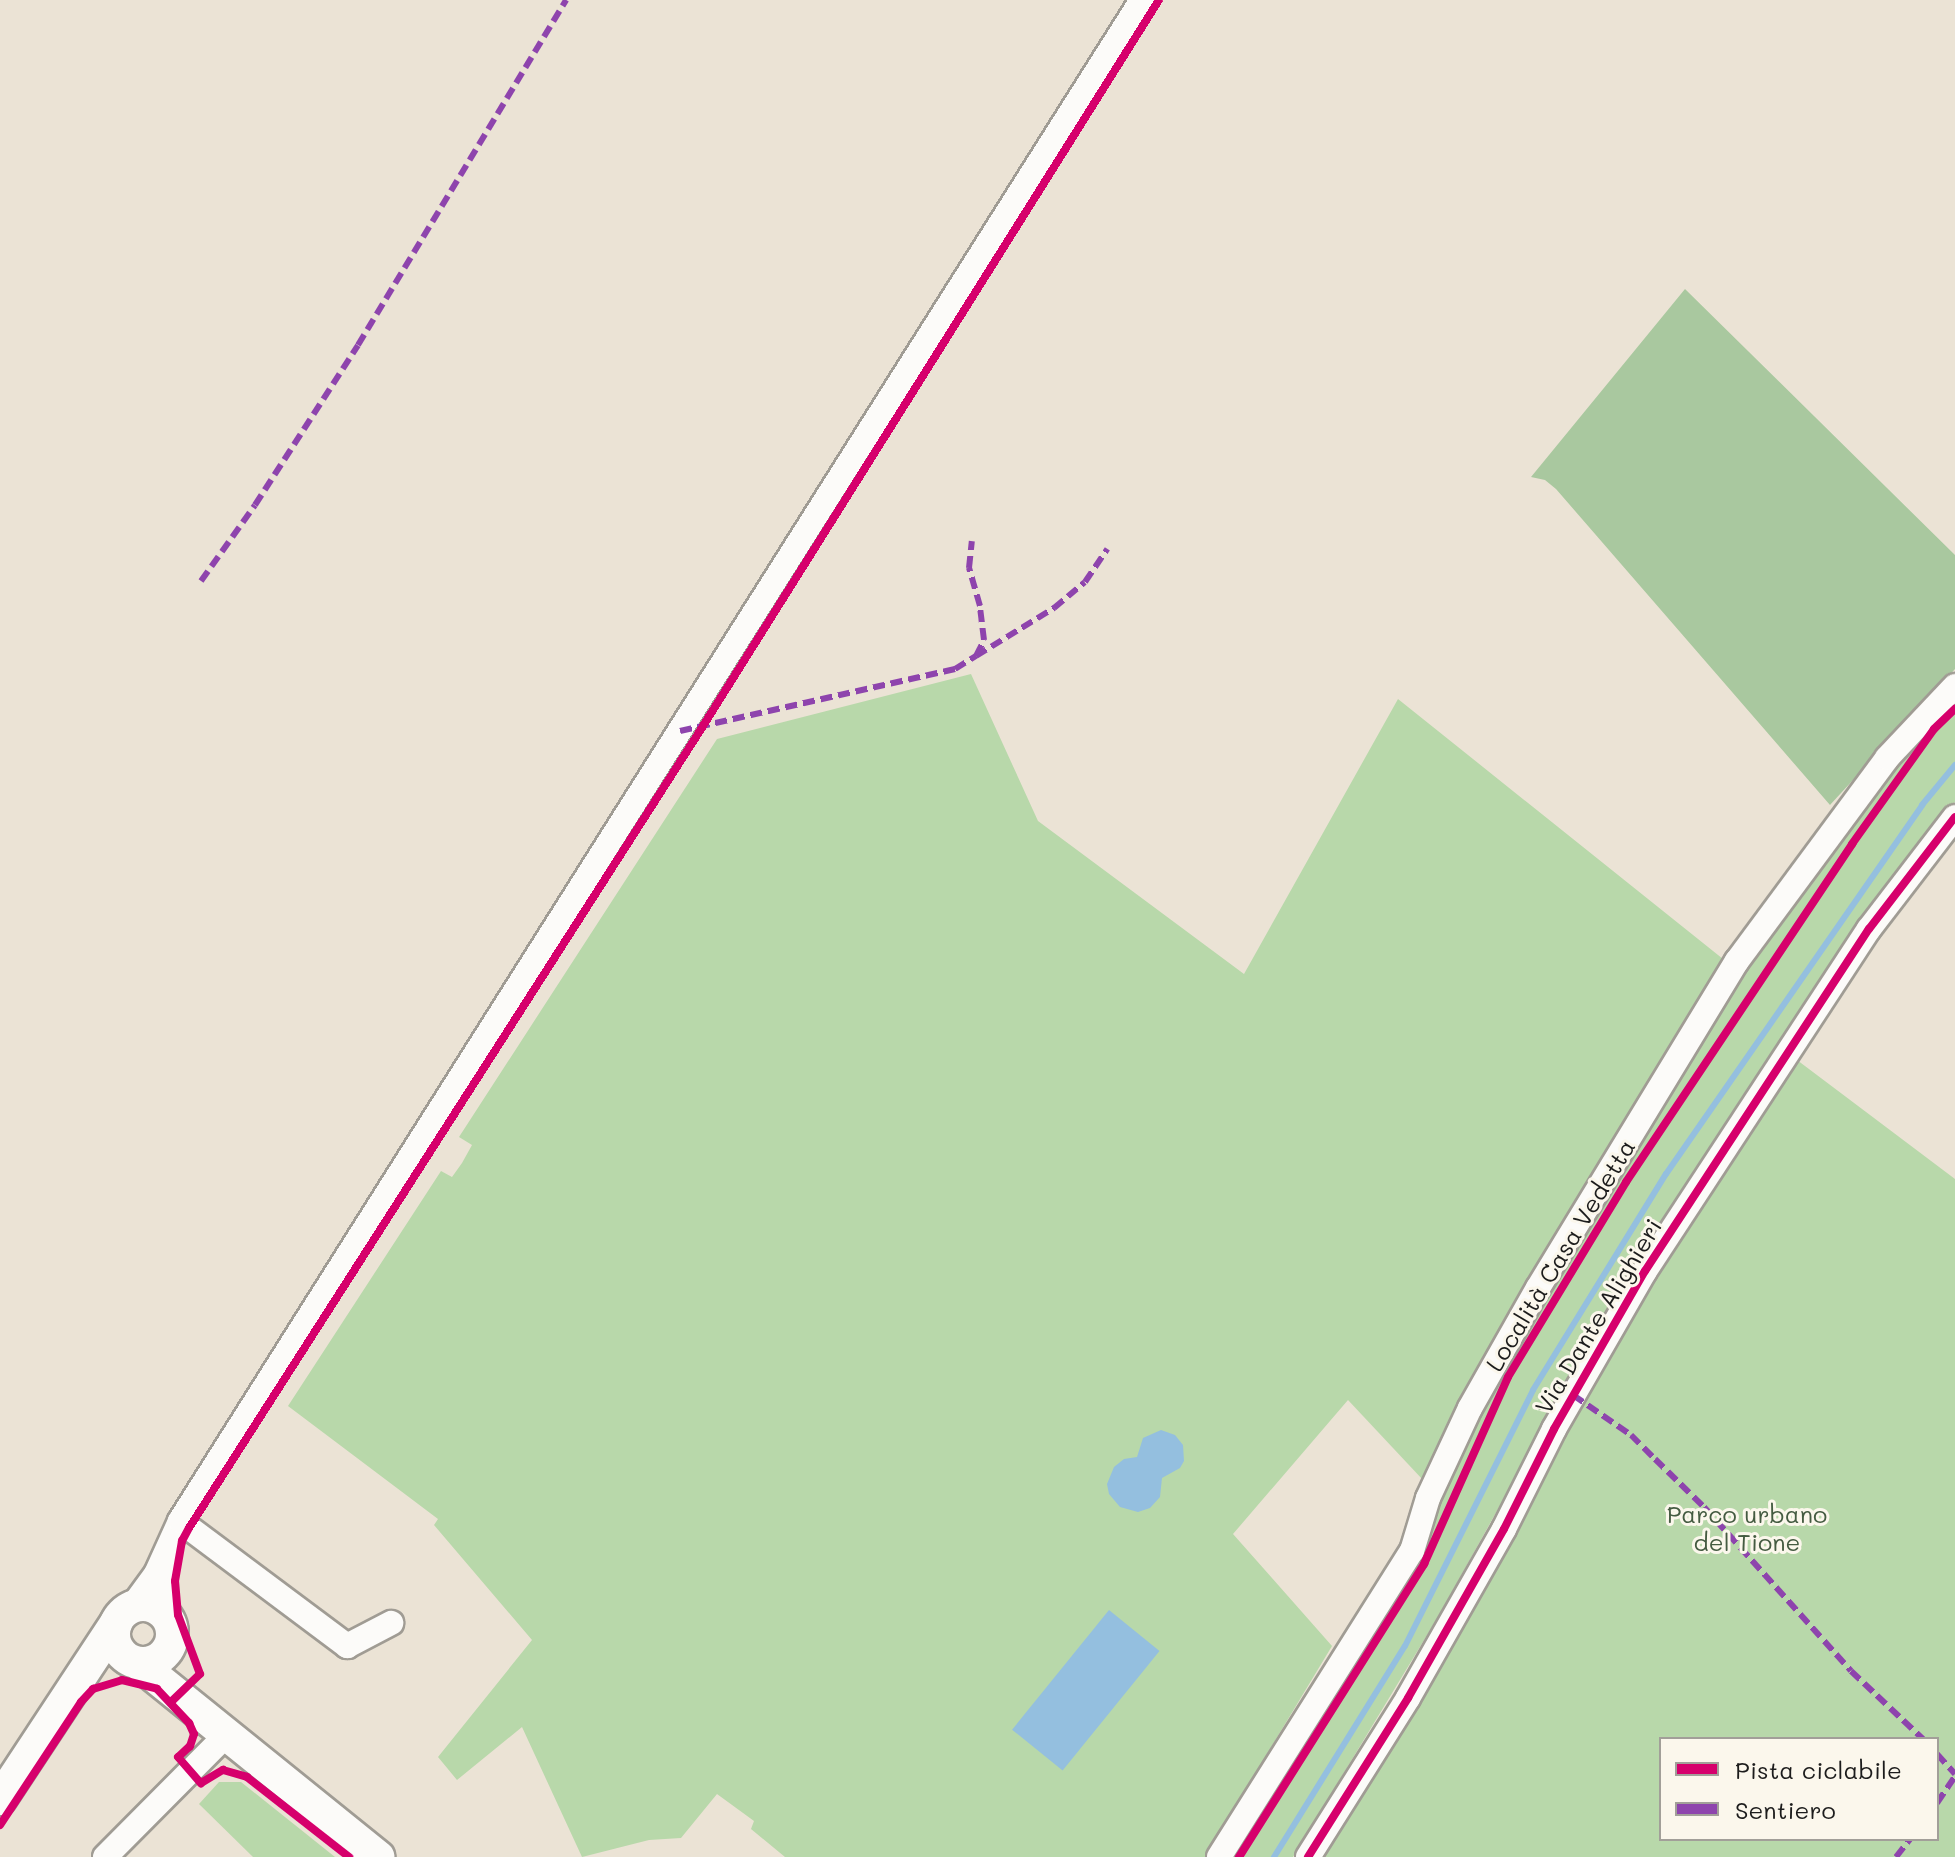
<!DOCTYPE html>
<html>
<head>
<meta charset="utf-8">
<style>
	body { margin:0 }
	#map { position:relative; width:1955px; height:1857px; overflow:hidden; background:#ebe3d5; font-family:Mali,sans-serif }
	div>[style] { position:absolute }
	.green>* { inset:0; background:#b8d8aa }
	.forest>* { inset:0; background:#a9c89f }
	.water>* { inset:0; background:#94bfdf; transform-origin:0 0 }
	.stream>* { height:6px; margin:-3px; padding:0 3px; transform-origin:3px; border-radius:3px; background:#94bfdf }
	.roads { filter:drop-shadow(2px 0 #a09c94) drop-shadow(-2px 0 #a09c94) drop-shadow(0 2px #a09c94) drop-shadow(0 -2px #a09c94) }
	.minor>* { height:24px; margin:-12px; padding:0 12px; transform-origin:12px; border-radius:12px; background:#fcfbf9 }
	.major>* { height:32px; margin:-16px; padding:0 16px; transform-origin:16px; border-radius:16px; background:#fcfbf9 }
	.major>.ring { margin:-16px; padding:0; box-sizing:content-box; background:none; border:32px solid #fcfbf9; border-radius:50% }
	.quiet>* { height:6px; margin-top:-3px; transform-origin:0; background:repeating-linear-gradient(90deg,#8e44ad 0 12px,transparent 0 18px) }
	.cycleway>* { height:8px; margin:-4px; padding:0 4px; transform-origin:4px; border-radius:4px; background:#d6006c }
	span { translate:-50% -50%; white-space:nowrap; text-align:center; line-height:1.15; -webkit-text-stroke:6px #fbf7ec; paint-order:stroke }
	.street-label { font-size:24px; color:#1c1c1c }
	.park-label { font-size:24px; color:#445b41 }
	.legend { position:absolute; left:1659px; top:1737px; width:280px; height:104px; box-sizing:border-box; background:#fbf7ec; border:2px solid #a29f99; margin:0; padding:10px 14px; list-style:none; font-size:24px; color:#1c1c1c }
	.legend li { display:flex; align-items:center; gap:16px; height:40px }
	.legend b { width:40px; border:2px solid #a29f99 }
</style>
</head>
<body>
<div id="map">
	<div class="green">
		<i style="clip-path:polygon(971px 674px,1038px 821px,1244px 974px,1398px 699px,1728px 963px,1541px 1261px,1486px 1354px,1423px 1480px,1348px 1400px,1233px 1534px,1332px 1646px,1205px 1857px,785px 1857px,751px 1829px,754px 1821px,717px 1794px,681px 1838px,649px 1840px,582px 1857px,522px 1727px,457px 1780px,438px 1757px,532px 1640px,434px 1525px,438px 1519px,288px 1406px,441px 1171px,452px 1177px,462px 1163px,472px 1145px,459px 1137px,717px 739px)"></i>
		<i style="clip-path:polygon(1955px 702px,1955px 802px,1894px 880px,1643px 1248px,1438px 1617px,1293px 1857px,1230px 1857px,1443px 1490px,1485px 1402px,1565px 1262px,1754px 959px,1907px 752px)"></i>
		<i style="clip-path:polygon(evenodd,1797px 1060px,1955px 1179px,1955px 1857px,1316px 1857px,1576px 1405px,1666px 1256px,1797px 1060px,1661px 1739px,1937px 1739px,1937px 1839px,1661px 1839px,1661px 1739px)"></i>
		<i style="clip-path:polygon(219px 1782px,241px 1782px,335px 1857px,253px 1857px,199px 1804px)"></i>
	</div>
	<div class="forest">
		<i style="clip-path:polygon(1685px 289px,1955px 555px,1955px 669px,1830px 805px,1556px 489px,1545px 480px,1531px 477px)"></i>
	</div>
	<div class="water">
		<i style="clip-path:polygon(1161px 1430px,1175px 1435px,1183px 1445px,1184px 1461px,1180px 1468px,1162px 1478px,1160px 1497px,1150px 1508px,1138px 1512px,1120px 1507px,1109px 1494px,1107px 1484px,1114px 1467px,1124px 1459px,1137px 1457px,1143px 1438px)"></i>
		<i style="left:1109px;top:1610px;width:65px;height:154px;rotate:39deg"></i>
	</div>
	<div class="stream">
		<i style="left:1274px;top:1857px;width:248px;rotate:-58.2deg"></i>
		<i style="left:1405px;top:1646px;width:286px;rotate:-63.4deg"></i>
		<i style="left:1533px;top:1390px;width:254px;rotate:-58.4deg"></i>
		<i style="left:1666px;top:1174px;width:449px;rotate:-55.2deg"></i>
		<i style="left:1922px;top:805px;width:52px;rotate:-50.5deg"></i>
	</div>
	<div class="roads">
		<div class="minor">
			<i style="left:180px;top:1521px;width:209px;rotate:36.8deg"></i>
			<i style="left:347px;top:1646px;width:50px;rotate:-27.6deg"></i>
			<i style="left:166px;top:1563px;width:31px;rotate:96deg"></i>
			<i style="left:163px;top:1594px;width:27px;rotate:80deg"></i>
			<i style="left:131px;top:1608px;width:42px;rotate:-53.7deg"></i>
			<i style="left:156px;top:1574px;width:58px;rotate:-65.6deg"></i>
			<i style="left:180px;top:1521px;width:1800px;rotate:-57.69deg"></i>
			<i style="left:105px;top:1857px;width:172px;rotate:-45.2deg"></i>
			<i style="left:1219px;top:1857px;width:362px;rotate:-57.8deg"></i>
			<i style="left:1412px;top:1551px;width:55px;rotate:-73.2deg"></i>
			<i style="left:1428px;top:1498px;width:99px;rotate:-65deg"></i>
			<i style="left:1470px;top:1408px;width:138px;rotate:-60.5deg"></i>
			<i style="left:1538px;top:1288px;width:383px;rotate:-58.7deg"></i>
			<i style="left:1737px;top:961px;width:252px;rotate:-53.5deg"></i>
			<i style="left:1887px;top:758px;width:99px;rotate:-46.6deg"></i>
			<i style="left:1308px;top:1857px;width:188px;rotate:-57.8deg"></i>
			<i style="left:1408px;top:1698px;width:194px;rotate:-60.4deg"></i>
			<i style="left:1504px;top:1529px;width:112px;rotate:-63.4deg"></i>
			<i style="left:1554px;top:1429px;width:182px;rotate:-60.1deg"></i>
			<i style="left:1645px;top:1271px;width:409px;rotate:-56.8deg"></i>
			<i style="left:1869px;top:929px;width:141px;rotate:-52.5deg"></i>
		</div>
		<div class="major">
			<i class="ring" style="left:114px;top:1605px;width:26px;height:26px"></i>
			<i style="left:138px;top:1663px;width:309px;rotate:38.9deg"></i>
			<i style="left:0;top:1799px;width:211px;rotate:-56.6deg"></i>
		</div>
	</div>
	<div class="quiet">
		<i style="left:201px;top:581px;width:93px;rotate:-54.6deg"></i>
		<i style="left:255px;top:505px;width:190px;rotate:-57.2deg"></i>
		<i style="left:358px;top:345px;width:403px;rotate:-58.9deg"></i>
		<i style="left:976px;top:656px;width:92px;rotate:-31.6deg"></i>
		<i style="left:1054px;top:608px;width:40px;rotate:-40deg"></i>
		<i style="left:1085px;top:582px;width:40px;rotate:-56deg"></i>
		<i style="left:680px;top:731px;width:282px;rotate:-12.7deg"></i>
		<i style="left:955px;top:669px;width:25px;rotate:-32deg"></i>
		<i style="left:976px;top:656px;width:18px;rotate:-63deg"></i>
		<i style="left:984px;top:640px;width:34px;rotate:-97deg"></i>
		<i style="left:980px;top:606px;width:40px;rotate:-106deg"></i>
		<i style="left:969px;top:568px;width:27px;rotate:-84deg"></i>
		<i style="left:1573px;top:1395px;width:70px;rotate:34.6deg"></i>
		<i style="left:1631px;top:1435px;width:34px;rotate:45deg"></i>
		<i style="left:1655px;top:1459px;width:69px;rotate:44.4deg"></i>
		<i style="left:1704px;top:1507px;width:220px;rotate:48.1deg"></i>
		<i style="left:1851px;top:1671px;width:99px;rotate:43.4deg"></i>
		<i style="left:1937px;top:1754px;width:27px;rotate:48deg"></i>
		<i style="left:1937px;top:1803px;width:32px;rotate:-56deg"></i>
		<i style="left:1896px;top:1857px;width:23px;rotate:-52deg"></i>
	</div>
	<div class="cycleway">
		<i style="left:172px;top:1701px;width:39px;rotate:-44deg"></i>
		<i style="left:200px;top:1674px;width:63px;rotate:-110.4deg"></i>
		<i style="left:178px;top:1615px;width:34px;rotate:-95deg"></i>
		<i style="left:175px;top:1581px;width:41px;rotate:-80.1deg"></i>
		<i style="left:182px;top:1541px;width:15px;rotate:-62deg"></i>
		<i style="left:189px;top:1528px;width:953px;rotate:-57.34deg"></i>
		<i style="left:703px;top:726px;width:857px;rotate:-57.87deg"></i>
		<i style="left:0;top:1825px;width:147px;rotate:-56.6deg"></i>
		<i style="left:81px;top:1702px;width:18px;rotate:-47deg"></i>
		<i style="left:93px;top:1689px;width:30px;rotate:-17deg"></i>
		<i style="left:122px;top:1680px;width:36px;rotate:14deg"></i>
		<i style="left:157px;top:1689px;width:47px;rotate:46.7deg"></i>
		<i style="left:189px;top:1723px;width:12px;rotate:66deg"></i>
		<i style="left:194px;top:1734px;width:13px;rotate:108deg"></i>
		<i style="left:190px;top:1746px;width:16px;rotate:137deg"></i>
		<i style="left:178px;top:1757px;width:35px;rotate:49deg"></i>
		<i style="left:201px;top:1783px;width:26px;rotate:-31deg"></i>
		<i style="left:223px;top:1770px;width:25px;rotate:16deg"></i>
		<i style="left:247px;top:1777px;width:130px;rotate:38.1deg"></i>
		<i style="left:1239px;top:1857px;width:347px;rotate:-57.7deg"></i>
		<i style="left:1424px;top:1564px;width:205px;rotate:-65.8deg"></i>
		<i style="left:1508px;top:1377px;width:228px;rotate:-58.8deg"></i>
		<i style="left:1626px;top:1182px;width:407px;rotate:-56.2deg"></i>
		<i style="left:1852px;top:844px;width:141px;rotate:-54.5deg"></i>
		<i style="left:1934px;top:729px;width:29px;rotate:-44deg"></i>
		<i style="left:1308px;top:1857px;width:188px;rotate:-57.8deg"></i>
		<i style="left:1408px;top:1698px;width:194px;rotate:-60.4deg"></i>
		<i style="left:1504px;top:1529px;width:112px;rotate:-63.4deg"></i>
		<i style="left:1554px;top:1429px;width:182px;rotate:-60.1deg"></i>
		<i style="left:1645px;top:1271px;width:409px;rotate:-56.8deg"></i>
		<i style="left:1869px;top:929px;width:141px;rotate:-52.5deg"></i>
	</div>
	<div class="street-label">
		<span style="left:1560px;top:1255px;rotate:-59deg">Località Casa Vedetta</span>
		<span style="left:1598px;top:1316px;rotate:-59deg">Via Dante Alighieri</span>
	</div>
	<div class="park-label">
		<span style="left:1747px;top:1528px">Parco urbano<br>del Tione</span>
	</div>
	<ul class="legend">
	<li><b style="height:10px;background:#d6006c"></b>Pista ciclabile</li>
	<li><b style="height:10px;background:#8e44ad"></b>Sentiero</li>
	</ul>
</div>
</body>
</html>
